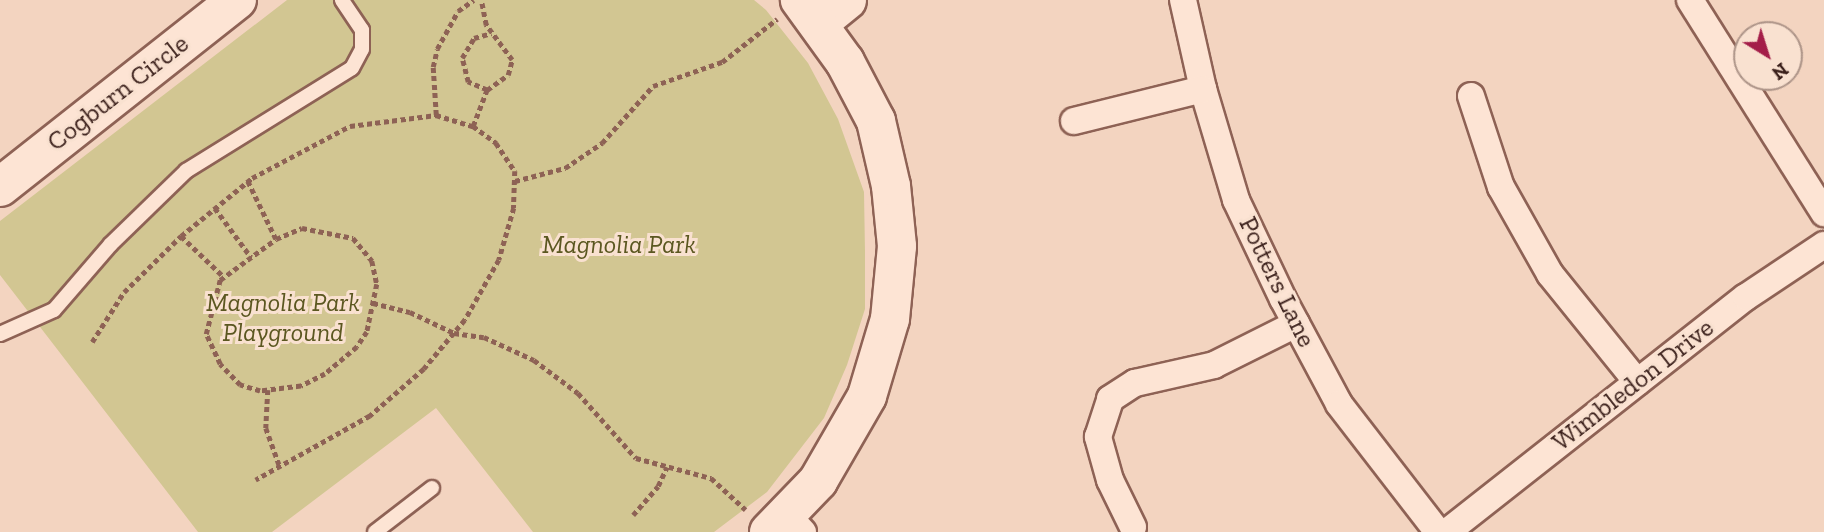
<!DOCTYPE html>
<html>
<head>
<meta charset="utf-8">
<style>
	body { margin:0 }
	#map { position:relative; width:1824px; height:532px; overflow:hidden; background:#f3d4c0; font-family:"Zilla Slab",serif }
	div>[style] { position:absolute }
	.green>* { inset:0; background:#d2c692 }
	.path>* { height:4.5px; margin-top:-2.25px; transform-origin:0; background:repeating-linear-gradient(90deg,#8e6255 0 5px,transparent 0 8.5px) }
	.roads { filter:drop-shadow(2px 0 #8e6255) drop-shadow(-2px 0 #8e6255) drop-shadow(0 2px #8e6255) drop-shadow(0 -2px #8e6255) }
	.lane>* { height:14px; margin:-7px; padding:0 7px; transform-origin:7px; border-radius:7px; background:#fde4d4 }
	.street>* { height:26px; margin:-13px; padding:0 13px; transform-origin:13px; border-radius:13px; background:#fde4d4 }
	.secondary>* { height:38px; margin:-19px; padding:0 19px; transform-origin:19px; border-radius:19px; background:#fde4d4 }
	span { translate:-50% -50%; white-space:nowrap; text-align:center; line-height:1.15; -webkit-text-stroke:6px #f9e1d0; paint-order:stroke }
	.street-label { font-size:26px; color:#3c211c }
	.park-label { font-size:26px; color:#5b5720; font-style:italic }
	.north { position:absolute; left:1733px; top:21px; width:70px; height:70px; box-sizing:border-box; background:#f9e1d0; border:2px solid #ad9488; border-radius:50%; rotate:142deg; font-size:19px; font-weight:700; line-height:28px; text-align:center; color:#3c211c }
	.north::after { content:''; display:block; margin:auto; width:24px; height:32px; background:#a41e49; clip-path:polygon(50% 0,100% 100%,50% 72%,0 100%) }
</style>
</head>
<body>
<div id="map">
	<div class="green">
		<i style="clip-path:polygon(287px 0,754px 0,766px 10px,808px 63px,838px 119px,864px 192px,865px 252px,865px 309px,847px 365px,824px 418px,767px 492px,714px 532px,533px 532px,436px 408px,272px 532px,198px 532px,0 275px,0 221px)"></i>
	</div>
	<div class="path">
		<i style="left:487px;top:90px;width:21px;rotate:-157deg"></i>
		<i style="left:468px;top:82px;width:25px;rotate:-104deg"></i>
		<i style="left:462px;top:58px;width:23px;rotate:-59deg"></i>
		<i style="left:474px;top:38px;width:18px;rotate:-16deg"></i>
		<i style="left:436px;top:115px;width:48px;rotate:-93.6deg"></i>
		<i style="left:433px;top:67px;width:18px;rotate:-77deg"></i>
		<i style="left:437px;top:49px;width:43px;rotate:-61.1deg"></i>
		<i style="left:458px;top:11px;width:19px;rotate:-35deg"></i>
		<i style="left:473px;top:126px;width:39px;rotate:-69deg"></i>
		<i style="left:487px;top:90px;width:26px;rotate:-36deg"></i>
		<i style="left:508px;top:75px;width:16px;rotate:-75deg"></i>
		<i style="left:512px;top:60px;width:44px;rotate:-126.6deg"></i>
		<i style="left:486px;top:25px;width:25px;rotate:-101deg"></i>
		<i style="left:248px;top:181px;width:64px;rotate:64.2deg"></i>
		<i style="left:515px;top:181px;width:52px;rotate:-14.6deg"></i>
		<i style="left:565px;top:168px;width:45px;rotate:-34deg"></i>
		<i style="left:602px;top:143px;width:76px;rotate:-48.2deg"></i>
		<i style="left:653px;top:86px;width:73px;rotate:-19.2deg"></i>
		<i style="left:722px;top:62px;width:70px;rotate:-38deg"></i>
		<i style="left:215px;top:208px;width:61px;rotate:53.7deg"></i>
		<i style="left:302px;top:228px;width:52px;rotate:11.1deg"></i>
		<i style="left:353px;top:238px;width:30px;rotate:50deg"></i>
		<i style="left:372px;top:261px;width:24px;rotate:78deg"></i>
		<i style="left:377px;top:284px;width:49px;rotate:101.8deg"></i>
		<i style="left:367px;top:332px;width:18px;rotate:124deg"></i>
		<i style="left:357px;top:347px;width:42px;rotate:139.8deg"></i>
		<i style="left:325px;top:374px;width:27px;rotate:153deg"></i>
		<i style="left:301px;top:386px;width:41px;rotate:173deg"></i>
		<i style="left:260px;top:391px;width:21px;rotate:-163deg"></i>
		<i style="left:240px;top:385px;width:29px;rotate:-134deg"></i>
		<i style="left:220px;top:364px;width:33px;rotate:-115deg"></i>
		<i style="left:206px;top:334px;width:56px;rotate:-75.5deg"></i>
		<i style="left:220px;top:280px;width:69px;rotate:-36.2deg"></i>
		<i style="left:276px;top:239px;width:28px;rotate:-23deg"></i>
		<i style="left:181px;top:236px;width:59px;rotate:43.6deg"></i>
		<i style="left:373px;top:303px;width:38px;rotate:14deg"></i>
		<i style="left:410px;top:312px;width:49px;rotate:25.5deg"></i>
		<i style="left:454px;top:333px;width:30px;rotate:8deg"></i>
		<i style="left:484px;top:337px;width:55px;rotate:24.7deg"></i>
		<i style="left:534px;top:360px;width:55px;rotate:36.9deg"></i>
		<i style="left:578px;top:393px;width:87px;rotate:48.3deg"></i>
		<i style="left:636px;top:458px;width:78px;rotate:14.9deg"></i>
		<i style="left:711px;top:478px;width:47px;rotate:42.4deg"></i>
		<i style="left:92px;top:342px;width:59px;rotate:-57.4deg"></i>
		<i style="left:124px;top:292px;width:80px;rotate:-44.5deg"></i>
		<i style="left:181px;top:236px;width:92px;rotate:-39.2deg"></i>
		<i style="left:252px;top:178px;width:111px;rotate:-28deg"></i>
		<i style="left:350px;top:126px;width:87px;rotate:-7.3deg"></i>
		<i style="left:436px;top:115px;width:39px;rotate:17deg"></i>
		<i style="left:473px;top:126px;width:29px;rotate:36deg"></i>
		<i style="left:496px;top:143px;width:34px;rotate:56deg"></i>
		<i style="left:515px;top:171px;width:37px;rotate:92deg"></i>
		<i style="left:514px;top:208px;width:54px;rotate:106.1deg"></i>
		<i style="left:499px;top:260px;width:69px;rotate:119.5deg"></i>
		<i style="left:465px;top:320px;width:64px;rotate:129.9deg"></i>
		<i style="left:424px;top:369px;width:72px;rotate:139deg"></i>
		<i style="left:370px;top:416px;width:131px;rotate:150.7deg"></i>
		<i style="left:268px;top:390px;width:38px;rotate:93deg"></i>
		<i style="left:266px;top:428px;width:41px;rotate:70.3deg"></i>
		<i style="left:633px;top:515px;width:38px;rotate:-49deg"></i>
		<i style="left:658px;top:486px;width:21px;rotate:-65deg"></i>
	</div>
	<div class="roads">
		<div class="lane">
			<i style="left:0;top:334px;width:59px;rotate:-24deg"></i>
			<i style="left:54px;top:310px;width:87px;rotate:-49.2deg"></i>
			<i style="left:111px;top:244px;width:105px;rotate:-44.2deg"></i>
			<i style="left:186px;top:171px;width:195px;rotate:-31.8deg"></i>
			<i style="left:352px;top:68px;width:21px;rotate:-62deg"></i>
			<i style="left:362px;top:49px;width:19px;rotate:-90deg"></i>
			<i style="left:362px;top:30px;width:36px;rotate:-124deg"></i>
			<i style="left:375px;top:532px;width:72px;rotate:-37.7deg"></i>
		</div>
		<div class="street">
			<i style="left:1183px;top:0;width:91px;rotate:77.3deg"></i>
			<i style="left:1203px;top:89px;width:116px;rotate:73.4deg"></i>
			<i style="left:1236px;top:200px;width:110px;rotate:64.6deg"></i>
			<i style="left:1283px;top:299px;width:119px;rotate:61.9deg"></i>
			<i style="left:1339px;top:404px;width:162px;rotate:52.3deg"></i>
			<i style="left:1690px;top:0;width:252px;rotate:57.8deg"></i>
			<i style="left:1471px;top:96px;width:96px;rotate:71.8deg"></i>
			<i style="left:1501px;top:187px;width:100px;rotate:60.6deg"></i>
			<i style="left:1550px;top:274px;width:139px;rotate:51.1deg"></i>
			<i style="left:1074px;top:121px;width:133px;rotate:-13.9deg"></i>
			<i style="left:788px;top:516px;width:22px;rotate:47deg"></i>
			<i style="left:1133px;top:527px;width:52px;rotate:-116.1deg"></i>
			<i style="left:1110px;top:480px;width:45px;rotate:-105.6deg"></i>
			<i style="left:1098px;top:437px;width:40px;rotate:-72deg"></i>
			<i style="left:1110px;top:399px;width:30px;rotate:-33deg"></i>
			<i style="left:1135px;top:383px;width:81px;rotate:-12.8deg"></i>
			<i style="left:1214px;top:365px;width:92px;rotate:-26.6deg"></i>
			<i style="left:1447px;top:532px;width:380px;rotate:-38.2deg"></i>
			<i style="left:1746px;top:297px;width:94px;rotate:-33.7deg"></i>
		</div>
		<div class="secondary">
			<i style="left:819px;top:23px;width:36px;rotate:-39deg"></i>
			<i style="left:0;top:187px;width:302px;rotate:-38.3deg"></i>
			<i style="left:769px;top:532px;width:71px;rotate:-46.1deg"></i>
			<i style="left:818px;top:481px;width:98px;rotate:-60deg"></i>
			<i style="left:867px;top:396px;width:80px;rotate:-73.4deg"></i>
			<i style="left:890px;top:319px;width:73px;rotate:-84.5deg"></i>
			<i style="left:897px;top:246px;width:60px;rotate:-95.7deg"></i>
			<i style="left:891px;top:186px;width:67px;rotate:-103deg"></i>
			<i style="left:876px;top:121px;width:67px;rotate:-117.7deg"></i>
			<i style="left:845px;top:62px;width:77px;rotate:-126deg"></i>
		</div>
	</div>
	<div class="street-label">
		<span style="left:118px;top:93px;rotate:-38deg">Cogburn Circle</span>
		<span style="left:1277px;top:282px;rotate:64deg">Potters Lane</span>
		<span style="left:1633px;top:385px;rotate:-38deg">Wimbledon Drive</span>
	</div>
	<div class="park-label">
		<span style="left:619px;top:245px">Magnolia Park</span>
		<span style="left:283px;top:318px">Magnolia Park<br>Playground</span>
	</div>
	<div class="north">N</div>
</div>
</body>
</html>
